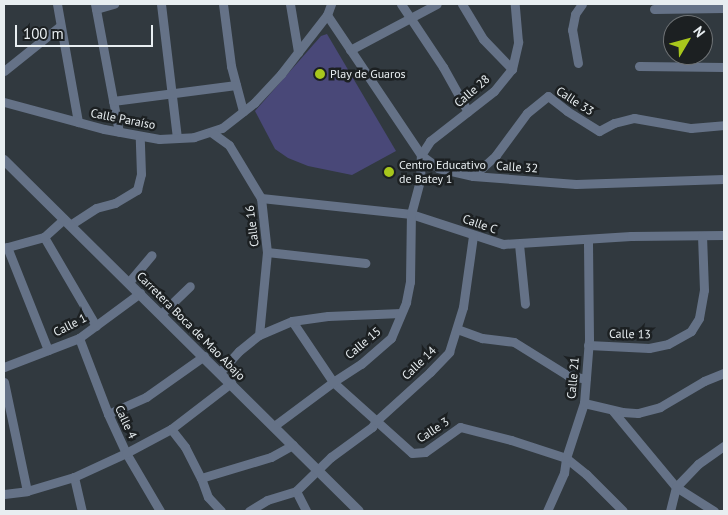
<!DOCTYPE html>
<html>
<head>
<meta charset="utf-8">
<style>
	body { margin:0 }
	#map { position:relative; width:728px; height:515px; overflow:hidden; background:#31393f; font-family:"PT Sans",sans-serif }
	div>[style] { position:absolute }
	.green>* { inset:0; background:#494878 }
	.minor>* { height:9px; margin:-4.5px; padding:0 4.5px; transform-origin:4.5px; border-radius:4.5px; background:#657287 }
	.tertiary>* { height:10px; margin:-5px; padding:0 5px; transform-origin:5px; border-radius:5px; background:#657287 }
	.dots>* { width:14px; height:14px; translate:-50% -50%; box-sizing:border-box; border:2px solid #1c2022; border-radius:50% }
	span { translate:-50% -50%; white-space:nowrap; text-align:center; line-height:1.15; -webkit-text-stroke:5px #1c2022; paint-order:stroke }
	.poi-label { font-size:12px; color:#e8eef1 }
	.left { translate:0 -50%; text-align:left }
	.street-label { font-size:12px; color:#e8eef1 }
	.frame { position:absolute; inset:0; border:5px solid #e8eef1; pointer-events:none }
	.north { position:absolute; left:663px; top:15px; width:50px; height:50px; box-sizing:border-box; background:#1c2022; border:1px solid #6e7275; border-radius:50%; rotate:53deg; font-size:14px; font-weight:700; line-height:20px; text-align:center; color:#e8eef1 }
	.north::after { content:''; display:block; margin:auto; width:18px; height:22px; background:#a8c71c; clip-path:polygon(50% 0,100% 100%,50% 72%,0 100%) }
	.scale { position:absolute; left:15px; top:25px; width:138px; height:22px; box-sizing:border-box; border:2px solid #e8eef1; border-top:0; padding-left:6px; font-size:15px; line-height:18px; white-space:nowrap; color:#e8eef1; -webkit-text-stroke:4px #1c2022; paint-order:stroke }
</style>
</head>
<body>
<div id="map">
	<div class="green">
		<i style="clip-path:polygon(327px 34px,396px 151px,352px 175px,308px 166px,288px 158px,275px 149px,255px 111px,321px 36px)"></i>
	</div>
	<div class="minor">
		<i style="left:57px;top:4px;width:120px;rotate:79.9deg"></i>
		<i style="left:95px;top:4px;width:130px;rotate:79.4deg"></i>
		<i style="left:161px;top:4px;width:135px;rotate:83.2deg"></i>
		<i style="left:223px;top:4px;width:63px;rotate:82.6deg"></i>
		<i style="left:231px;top:66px;width:47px;rotate:75.1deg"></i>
		<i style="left:290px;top:4px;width:49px;rotate:80.5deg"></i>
		<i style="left:401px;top:4px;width:76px;rotate:56.3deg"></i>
		<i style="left:443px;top:67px;width:51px;rotate:60.9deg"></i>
		<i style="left:462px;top:4px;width:41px;rotate:59deg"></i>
		<i style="left:483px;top:39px;width:42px;rotate:46deg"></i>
		<i style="left:96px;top:9px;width:19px;rotate:-16deg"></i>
		<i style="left:654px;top:9px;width:70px;rotate:-0.8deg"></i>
		<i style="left:327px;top:15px;width:169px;rotate:56.1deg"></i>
		<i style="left:421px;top:155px;width:21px;rotate:37deg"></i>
		<i style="left:438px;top:168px;width:36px;rotate:13deg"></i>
		<i style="left:473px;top:176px;width:103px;rotate:4.4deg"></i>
		<i style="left:576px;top:184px;width:148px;rotate:-1.9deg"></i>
		<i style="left:350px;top:50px;width:98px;rotate:-27.9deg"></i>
		<i style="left:578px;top:63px;width:34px;rotate:-100deg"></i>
		<i style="left:572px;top:30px;width:16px;rotate:-79deg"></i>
		<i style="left:575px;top:14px;width:12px;rotate:-55deg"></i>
		<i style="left:639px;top:66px;width:85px;rotate:0.7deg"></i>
		<i style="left:4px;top:71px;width:72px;rotate:-38.8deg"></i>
		<i style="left:113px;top:101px;width:124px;rotate:-7.4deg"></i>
		<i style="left:4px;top:102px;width:104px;rotate:15.1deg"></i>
		<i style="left:104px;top:129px;width:56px;rotate:10.3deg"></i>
		<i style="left:159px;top:139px;width:35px;rotate:-3deg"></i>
		<i style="left:194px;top:137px;width:29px;rotate:-18deg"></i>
		<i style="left:222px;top:128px;width:41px;rotate:-38deg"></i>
		<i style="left:254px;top:103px;width:40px;rotate:-47deg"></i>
		<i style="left:281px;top:74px;width:75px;rotate:-52.1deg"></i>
		<i style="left:327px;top:15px;width:12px;rotate:-70deg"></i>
		<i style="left:211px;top:132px;width:22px;rotate:36deg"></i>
		<i style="left:229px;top:145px;width:62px;rotate:58.9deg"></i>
		<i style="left:261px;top:198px;width:54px;rotate:83.7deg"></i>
		<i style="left:267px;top:252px;width:83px;rotate:95.5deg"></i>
		<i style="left:473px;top:176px;width:31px;rotate:-42deg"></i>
		<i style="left:496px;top:155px;width:52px;rotate:-53.6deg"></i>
		<i style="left:527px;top:113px;width:27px;rotate:-39deg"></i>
		<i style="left:548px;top:96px;width:24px;rotate:38deg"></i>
		<i style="left:567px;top:111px;width:38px;rotate:32deg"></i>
		<i style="left:599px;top:131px;width:17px;rotate:-28deg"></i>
		<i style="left:614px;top:123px;width:21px;rotate:-14deg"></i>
		<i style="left:634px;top:118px;width:58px;rotate:10deg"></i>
		<i style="left:691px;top:128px;width:33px;rotate:-5deg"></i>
		<i style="left:261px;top:198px;width:151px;rotate:6.1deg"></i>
		<i style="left:411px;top:214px;width:97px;rotate:18.1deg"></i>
		<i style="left:503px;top:244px;width:128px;rotate:-3.6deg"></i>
		<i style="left:631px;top:236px;width:93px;rotate:-0.6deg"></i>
		<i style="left:70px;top:225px;width:31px;rotate:-33deg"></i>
		<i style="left:96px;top:208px;width:20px;rotate:-15deg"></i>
		<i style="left:115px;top:203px;width:26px;rotate:-31deg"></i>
		<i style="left:137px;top:190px;width:16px;rotate:-76deg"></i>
		<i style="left:141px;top:174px;width:38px;rotate:-92deg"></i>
		<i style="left:44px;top:237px;width:103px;rotate:59.7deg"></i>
		<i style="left:519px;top:244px;width:60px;rotate:84.3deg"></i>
		<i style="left:7px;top:247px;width:111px;rotate:68.3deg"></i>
		<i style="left:4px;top:248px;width:41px;rotate:-15.4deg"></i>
		<i style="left:44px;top:237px;width:27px;rotate:-42deg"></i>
		<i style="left:267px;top:252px;width:99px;rotate:6.4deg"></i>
		<i style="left:129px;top:282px;width:35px;rotate:-50deg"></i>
		<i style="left:161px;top:314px;width:40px;rotate:-44deg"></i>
		<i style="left:292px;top:321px;width:73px;rotate:56.1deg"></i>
		<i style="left:333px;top:382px;width:106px;rotate:41.9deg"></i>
		<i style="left:412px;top:453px;width:13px;rotate:-4deg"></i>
		<i style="left:425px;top:452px;width:43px;rotate:-35.5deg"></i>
		<i style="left:460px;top:427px;width:53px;rotate:14.3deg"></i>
		<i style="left:511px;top:440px;width:58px;rotate:18.1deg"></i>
		<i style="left:566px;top:458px;width:26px;rotate:39deg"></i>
		<i style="left:586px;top:474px;width:52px;rotate:45deg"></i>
		<i style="left:457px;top:329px;width:27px;rotate:20deg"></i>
		<i style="left:482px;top:338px;width:32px;rotate:7deg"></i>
		<i style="left:514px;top:342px;width:62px;rotate:31.9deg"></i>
		<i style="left:567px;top:375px;width:19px;rotate:12deg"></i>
		<i style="left:79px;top:338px;width:81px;rotate:69.1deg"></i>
		<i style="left:108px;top:414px;width:43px;rotate:65.2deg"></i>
		<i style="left:126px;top:453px;width:67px;rotate:59.6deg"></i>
		<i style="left:588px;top:345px;width:61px;rotate:2.8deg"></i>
		<i style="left:649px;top:348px;width:19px;rotate:-12deg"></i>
		<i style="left:668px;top:344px;width:26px;rotate:-29deg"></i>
		<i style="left:691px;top:331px;width:15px;rotate:-58deg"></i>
		<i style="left:699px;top:318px;width:28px;rotate:-80deg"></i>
		<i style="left:704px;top:290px;width:54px;rotate:-92.1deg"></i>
		<i style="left:4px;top:367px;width:80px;rotate:-21.1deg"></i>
		<i style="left:79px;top:338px;width:76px;rotate:-36.4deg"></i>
		<i style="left:220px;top:372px;width:28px;rotate:-48deg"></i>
		<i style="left:239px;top:351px;width:26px;rotate:-39deg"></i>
		<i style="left:259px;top:335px;width:36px;rotate:-23deg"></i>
		<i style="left:292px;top:321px;width:36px;rotate:-8deg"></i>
		<i style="left:328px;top:316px;width:73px;rotate:-2.4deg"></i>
		<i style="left:4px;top:382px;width:111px;rotate:78.1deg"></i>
		<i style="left:584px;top:403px;width:39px;rotate:13deg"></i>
		<i style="left:622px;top:412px;width:16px;rotate:4deg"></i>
		<i style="left:638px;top:413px;width:23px;rotate:-15deg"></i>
		<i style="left:660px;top:407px;width:51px;rotate:-30.6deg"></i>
		<i style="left:704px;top:381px;width:22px;rotate:-22deg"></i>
		<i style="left:612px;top:410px;width:100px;rotate:50.3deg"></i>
		<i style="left:676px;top:487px;width:45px;rotate:32.3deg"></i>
		<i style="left:108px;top:414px;width:42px;rotate:-24.1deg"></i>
		<i style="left:146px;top:397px;width:71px;rotate:-35.3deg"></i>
		<i style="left:274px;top:426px;width:74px;rotate:-36.7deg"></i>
		<i style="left:333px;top:382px;width:33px;rotate:-33deg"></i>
		<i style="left:361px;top:364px;width:40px;rotate:-41deg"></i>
		<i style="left:391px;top:338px;width:39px;rotate:-67deg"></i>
		<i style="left:406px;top:302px;width:20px;rotate:-79deg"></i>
		<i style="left:410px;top:282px;width:68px;rotate:-89.2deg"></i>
		<i style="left:411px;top:214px;width:34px;rotate:-75deg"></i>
		<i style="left:420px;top:181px;width:26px;rotate:-88deg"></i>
		<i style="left:421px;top:155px;width:17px;rotate:-57deg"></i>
		<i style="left:430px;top:141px;width:81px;rotate:-38deg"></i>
		<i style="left:494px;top:91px;width:28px;rotate:-51deg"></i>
		<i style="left:512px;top:69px;width:28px;rotate:-77deg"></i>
		<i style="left:518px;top:42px;width:38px;rotate:-95deg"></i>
		<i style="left:171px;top:429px;width:23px;rotate:52deg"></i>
		<i style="left:185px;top:447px;width:35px;rotate:63deg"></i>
		<i style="left:201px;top:478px;width:20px;rotate:70deg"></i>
		<i style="left:208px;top:497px;width:19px;rotate:47deg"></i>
		<i style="left:74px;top:477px;width:35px;rotate:77deg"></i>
		<i style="left:201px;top:478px;width:73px;rotate:-16.7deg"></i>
		<i style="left:271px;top:457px;width:25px;rotate:-29deg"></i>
		<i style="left:296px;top:491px;width:22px;rotate:63deg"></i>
		<i style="left:4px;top:494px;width:23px;rotate:-7deg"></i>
		<i style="left:27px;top:491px;width:49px;rotate:-16.6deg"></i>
		<i style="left:74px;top:477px;width:57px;rotate:-24.8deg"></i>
		<i style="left:126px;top:453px;width:51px;rotate:-28.1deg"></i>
		<i style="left:171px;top:429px;width:76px;rotate:-37.5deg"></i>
		<i style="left:249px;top:511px;width:21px;rotate:-31deg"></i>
		<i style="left:267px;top:500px;width:30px;rotate:-17deg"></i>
		<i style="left:296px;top:491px;width:49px;rotate:-44.2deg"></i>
		<i style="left:331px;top:457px;width:51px;rotate:-36.2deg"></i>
		<i style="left:372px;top:427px;width:7px;rotate:-56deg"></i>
		<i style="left:376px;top:421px;width:73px;rotate:-42.2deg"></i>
		<i style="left:430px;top:372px;width:28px;rotate:-46deg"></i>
		<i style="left:449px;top:352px;width:47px;rotate:-72.7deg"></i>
		<i style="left:463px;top:307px;width:72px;rotate:-82deg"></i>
		<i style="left:547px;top:511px;width:42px;rotate:-65.9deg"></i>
		<i style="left:564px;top:473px;width:15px;rotate:-82deg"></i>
		<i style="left:566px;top:458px;width:58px;rotate:-71.9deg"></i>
		<i style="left:584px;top:403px;width:64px;rotate:-85.5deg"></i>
		<i style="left:589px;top:339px;width:99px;rotate:-90.6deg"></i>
		<i style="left:670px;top:511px;width:25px;rotate:-76deg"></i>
		<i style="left:676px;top:487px;width:32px;rotate:-46deg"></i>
		<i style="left:698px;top:464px;width:32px;rotate:-35deg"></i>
	</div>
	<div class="tertiary">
		<i style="left:4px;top:160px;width:499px;rotate:44.7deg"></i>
	</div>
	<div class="dots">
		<i style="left:320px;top:74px;background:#a8c71c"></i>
		<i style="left:389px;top:172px;background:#a8c71c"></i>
	</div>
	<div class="poi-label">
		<span class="left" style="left:330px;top:74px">Play de Guaros</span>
		<span class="left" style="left:399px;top:172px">Centro Educativo<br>de Batey 1</span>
	</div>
	<div class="street-label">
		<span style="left:472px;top:91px;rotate:-41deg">Calle 28</span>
		<span style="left:575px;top:101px;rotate:33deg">Calle 33</span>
		<span style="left:123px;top:119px;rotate:11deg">Calle Paraíso</span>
		<span style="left:517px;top:167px;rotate:4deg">Calle 32</span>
		<span style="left:480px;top:224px;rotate:19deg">Calle C</span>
		<span style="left:252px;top:226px;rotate:-97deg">Calle 16</span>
		<span style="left:70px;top:325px;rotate:-27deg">Calle 1</span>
		<span style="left:191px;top:326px;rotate:45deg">Carretera Boca de Mao Abajo</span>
		<span style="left:630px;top:334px;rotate:1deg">Calle 13</span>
		<span style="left:363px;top:343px;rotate:-40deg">Calle 15</span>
		<span style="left:419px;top:363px;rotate:-44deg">Calle 14</span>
		<span style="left:573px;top:378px;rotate:-85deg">Calle 21</span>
		<span style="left:126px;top:422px;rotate:65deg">Calle 4</span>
		<span style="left:433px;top:430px;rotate:-33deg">Calle 3</span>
	</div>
	<div class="frame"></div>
	<div class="north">N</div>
	<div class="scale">100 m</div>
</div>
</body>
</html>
